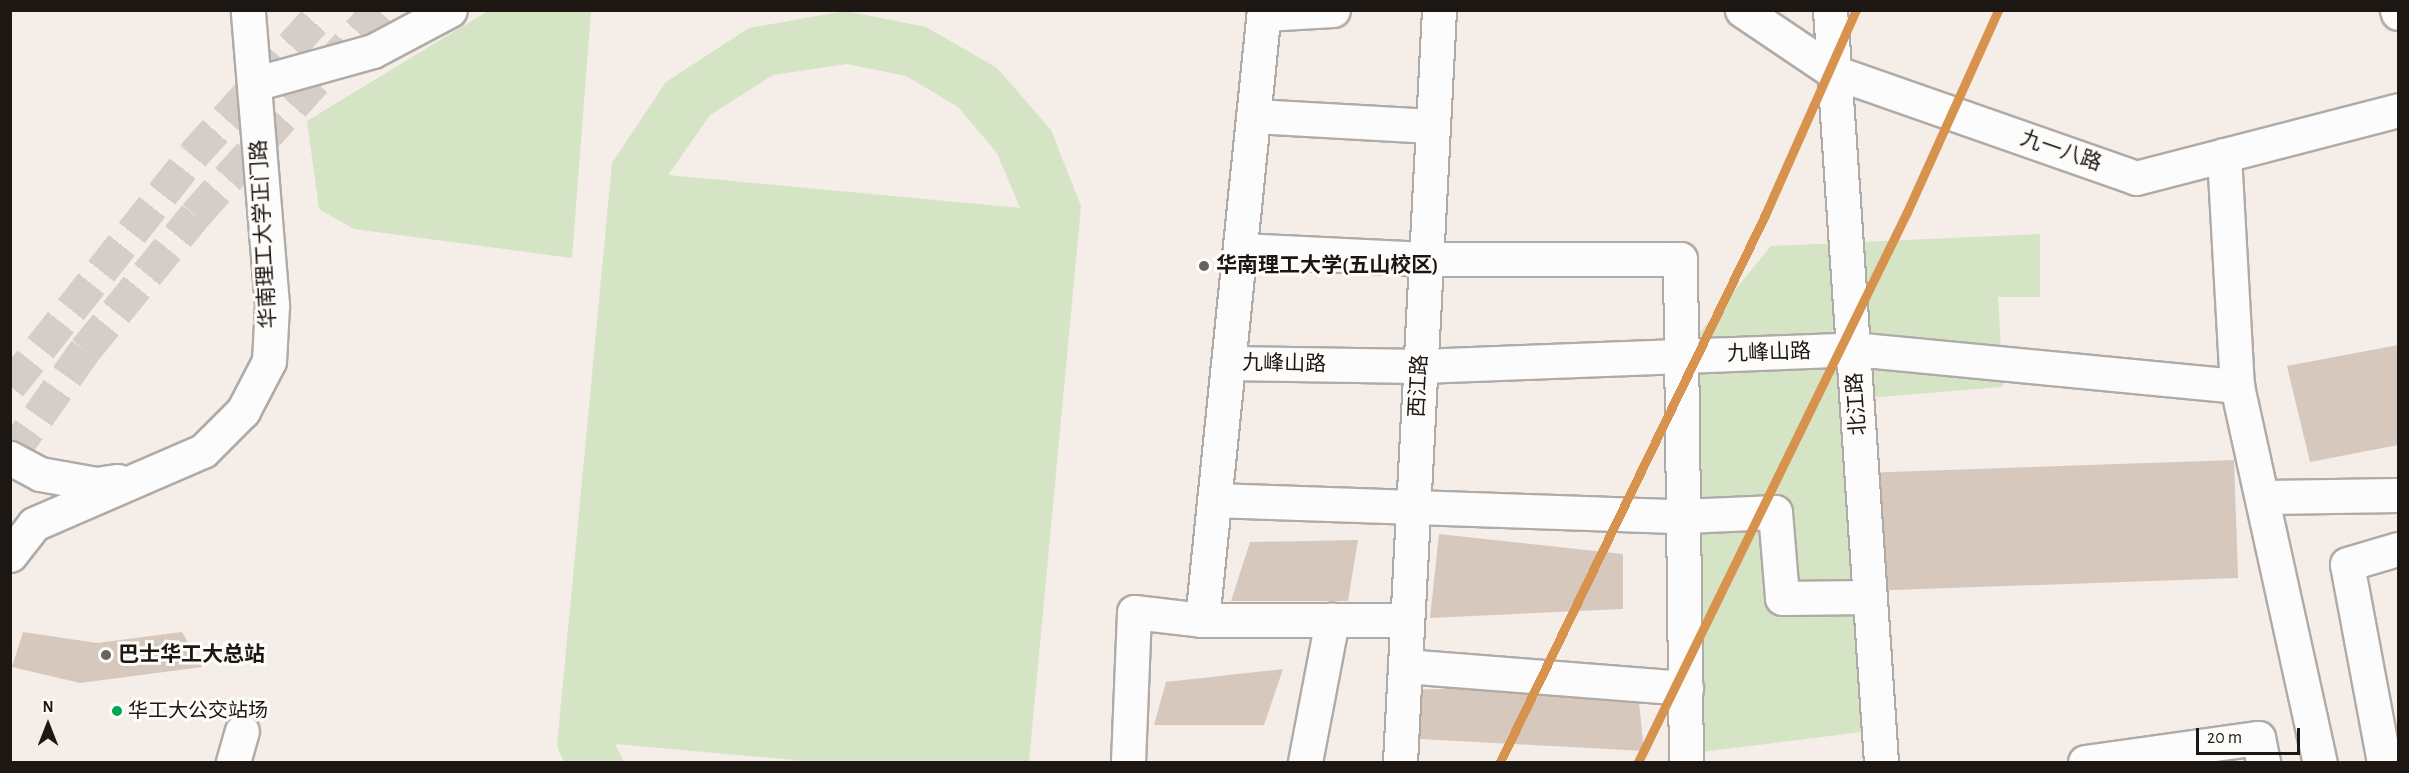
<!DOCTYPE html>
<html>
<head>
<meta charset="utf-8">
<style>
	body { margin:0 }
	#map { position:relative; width:2409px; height:773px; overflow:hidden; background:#f4ede8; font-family:"Alegreya Sans","Noto Sans SC",sans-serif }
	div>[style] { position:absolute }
	.green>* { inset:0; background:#d5e4c5 }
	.building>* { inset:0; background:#d6c8bd; transform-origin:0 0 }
	.major-tunnel>* { height:33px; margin-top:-16.5px; transform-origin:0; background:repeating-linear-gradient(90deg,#d4cdc8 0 33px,transparent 0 49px) }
	.roads { filter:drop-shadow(2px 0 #b0aba7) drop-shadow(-2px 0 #b0aba7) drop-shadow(0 2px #b0aba7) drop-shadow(0 -2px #b0aba7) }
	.minor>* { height:33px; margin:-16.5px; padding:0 16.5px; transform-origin:16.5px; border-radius:16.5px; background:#fdfcfc }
	.metro-1>* { height:9px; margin:-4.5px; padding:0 4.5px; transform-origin:4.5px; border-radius:4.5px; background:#d7934e }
	.dots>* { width:16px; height:16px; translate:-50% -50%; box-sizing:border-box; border:3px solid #fefcf9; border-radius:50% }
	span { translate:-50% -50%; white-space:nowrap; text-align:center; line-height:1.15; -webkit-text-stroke:6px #fefcf9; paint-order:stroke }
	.bus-label { font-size:20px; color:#1c1713 }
	.left { translate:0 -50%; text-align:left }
	.street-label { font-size:21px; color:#1c1713 }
	.poi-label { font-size:21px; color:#1c1713; font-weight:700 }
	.frame { position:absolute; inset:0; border:12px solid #1c1713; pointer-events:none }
	.north { position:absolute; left:18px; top:695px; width:60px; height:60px; -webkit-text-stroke:4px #fefcf9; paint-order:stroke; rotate:0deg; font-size:16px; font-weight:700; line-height:24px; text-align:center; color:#1c1713 }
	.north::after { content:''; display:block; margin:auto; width:21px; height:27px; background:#1c1713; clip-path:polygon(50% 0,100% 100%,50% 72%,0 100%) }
	.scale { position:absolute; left:2196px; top:728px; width:104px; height:27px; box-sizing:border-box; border:3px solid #1c1713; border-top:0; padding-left:8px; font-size:18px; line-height:21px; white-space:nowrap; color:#1c1713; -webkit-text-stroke:4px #fefcf9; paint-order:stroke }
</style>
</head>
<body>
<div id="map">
	<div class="green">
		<i style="clip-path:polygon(488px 11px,591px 11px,572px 258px,354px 229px,319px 209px,307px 121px)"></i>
		<i style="clip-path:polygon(evenodd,845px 11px,926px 27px,997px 68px,1051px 130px,1081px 206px,1029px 762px,817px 762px,615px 744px,624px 762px,564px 762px,557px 746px,612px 163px,666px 82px,749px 28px,845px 11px,847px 64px,906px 76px,958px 107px,997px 153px,1020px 208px,668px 175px,710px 115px,773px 75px,847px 64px)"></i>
		<i style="clip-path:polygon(2040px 234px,2040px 297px,1998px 297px,2003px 387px,1867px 398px,1893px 728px,1694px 753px,1674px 364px,1771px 246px)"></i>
	</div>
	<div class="building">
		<i style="clip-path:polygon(2398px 345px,2398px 445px,2310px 462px,2287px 366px)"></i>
		<i style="left:2234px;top:460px;width:118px;height:359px;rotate:88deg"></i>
		<i style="clip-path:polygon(1439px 534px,1623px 554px,1623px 609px,1430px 618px)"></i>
		<i style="clip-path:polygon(1358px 540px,1348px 601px,1231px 601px,1250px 542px)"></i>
		<i style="clip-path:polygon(23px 632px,97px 643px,182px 632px,202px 667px,80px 683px,12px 667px)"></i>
		<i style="clip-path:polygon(1283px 669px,1264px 725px,1154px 725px,1166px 682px)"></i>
		<i style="clip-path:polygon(1637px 684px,1644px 751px,1420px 739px,1403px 690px)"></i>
	</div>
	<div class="major-tunnel">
		<i style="left:10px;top:386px;width:295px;rotate:-51.6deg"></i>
		<i style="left:193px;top:155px;width:195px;rotate:-47.9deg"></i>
		<i style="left:10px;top:456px;width:130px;rotate:-54.7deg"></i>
		<i style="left:85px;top:350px;width:174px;rotate:-50.8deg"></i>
		<i style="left:195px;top:215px;width:275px;rotate:-48.2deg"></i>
	</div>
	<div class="roads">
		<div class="minor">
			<i style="left:1742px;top:10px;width:111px;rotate:34deg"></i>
			<i style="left:1834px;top:72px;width:320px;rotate:19.3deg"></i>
			<i style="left:2136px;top:178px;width:271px;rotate:-14.5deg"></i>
			<i style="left:1830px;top:10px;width:754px;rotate:86.12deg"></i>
			<i style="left:2397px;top:10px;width:3px;rotate:72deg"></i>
			<i style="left:1264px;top:14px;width:69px;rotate:-3.3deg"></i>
			<i style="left:254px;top:84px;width:123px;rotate:-15.5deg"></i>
			<i style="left:373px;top:51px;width:87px;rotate:-28deg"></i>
			<i style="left:1253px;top:116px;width:180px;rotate:3.2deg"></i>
			<i style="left:2224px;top:155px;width:231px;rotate:86.8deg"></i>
			<i style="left:2237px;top:386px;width:385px;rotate:77.6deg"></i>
			<i style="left:1240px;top:250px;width:186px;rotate:2.8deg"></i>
			<i style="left:1426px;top:259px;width:254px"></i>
			<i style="left:1680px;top:259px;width:503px;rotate:89.32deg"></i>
			<i style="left:1228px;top:363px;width:192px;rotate:0.9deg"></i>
			<i style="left:1420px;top:366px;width:433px;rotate:-2.2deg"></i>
			<i style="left:1853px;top:349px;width:386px;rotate:5.5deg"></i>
			<i style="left:10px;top:458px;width:34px;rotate:28deg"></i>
			<i style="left:40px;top:474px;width:57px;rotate:10.1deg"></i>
			<i style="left:96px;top:484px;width:22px;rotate:-8deg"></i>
			<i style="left:2266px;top:497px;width:132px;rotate:-0.9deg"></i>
			<i style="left:1214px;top:500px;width:469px;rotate:2deg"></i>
			<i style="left:1683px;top:516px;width:92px;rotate:-2.5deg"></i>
			<i style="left:1775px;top:512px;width:86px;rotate:85.3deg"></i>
			<i style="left:1782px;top:598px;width:88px;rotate:-0.7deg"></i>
			<i style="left:10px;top:555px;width:39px;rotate:-52deg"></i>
			<i style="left:34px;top:524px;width:184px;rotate:-23.4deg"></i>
			<i style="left:203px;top:451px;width:57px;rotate:-45deg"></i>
			<i style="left:243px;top:411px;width:56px;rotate:-62.5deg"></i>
			<i style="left:269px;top:361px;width:56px;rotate:-86.9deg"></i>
			<i style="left:272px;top:305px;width:296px;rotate:-94.7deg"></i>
			<i style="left:1202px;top:620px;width:613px;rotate:-84.2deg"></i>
			<i style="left:1405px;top:666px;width:282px;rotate:4.5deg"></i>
			<i style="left:233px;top:762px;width:32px;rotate:-74deg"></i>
			<i style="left:1128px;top:762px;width:150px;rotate:-87.7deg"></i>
			<i style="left:1134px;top:612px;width:68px;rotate:6.7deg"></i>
			<i style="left:1202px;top:620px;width:205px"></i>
			<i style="left:1305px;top:762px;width:145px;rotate:-79.2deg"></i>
			<i style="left:1400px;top:762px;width:753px;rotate:-87.03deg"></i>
			<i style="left:2085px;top:762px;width:175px;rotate:-7.9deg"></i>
			<i style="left:2258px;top:738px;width:25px;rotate:78deg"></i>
			<i style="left:2384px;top:762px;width:201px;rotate:-100.6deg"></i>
			<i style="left:2347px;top:564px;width:53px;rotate:-16.4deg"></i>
		</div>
	</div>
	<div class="metro-1">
		<i style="left:1500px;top:762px;width:608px;rotate:-64.15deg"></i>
		<i style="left:1765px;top:215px;width:224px;rotate:-66.1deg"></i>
		<i style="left:1638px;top:762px;width:612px;rotate:-63.94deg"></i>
		<i style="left:1907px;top:212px;width:222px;rotate:-65.7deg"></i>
	</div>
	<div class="dots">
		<i style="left:1204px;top:266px;background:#68625e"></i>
		<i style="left:106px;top:655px;background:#68625e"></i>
		<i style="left:117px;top:711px;background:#00a651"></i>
	</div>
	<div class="bus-label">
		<span class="left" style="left:128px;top:711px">华工大公交站场</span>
	</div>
	<div class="street-label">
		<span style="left:2061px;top:151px;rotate:19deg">九一八路</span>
		<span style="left:264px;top:234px;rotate:-93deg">华南理工大学正门路</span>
		<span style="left:1769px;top:353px;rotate:-2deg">九峰山路</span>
		<span style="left:1284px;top:364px;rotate:1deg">九峰山路</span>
		<span style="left:1419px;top:386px;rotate:-87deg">西江路</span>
		<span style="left:1857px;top:404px;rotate:-94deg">北江路</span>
	</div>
	<div class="poi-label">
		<span class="left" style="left:1216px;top:266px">华南理工大学(五山校区)</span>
		<span class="left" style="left:118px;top:655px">巴士华工大总站</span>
	</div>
	<div class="frame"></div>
	<div class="north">N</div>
	<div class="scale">20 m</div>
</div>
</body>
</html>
